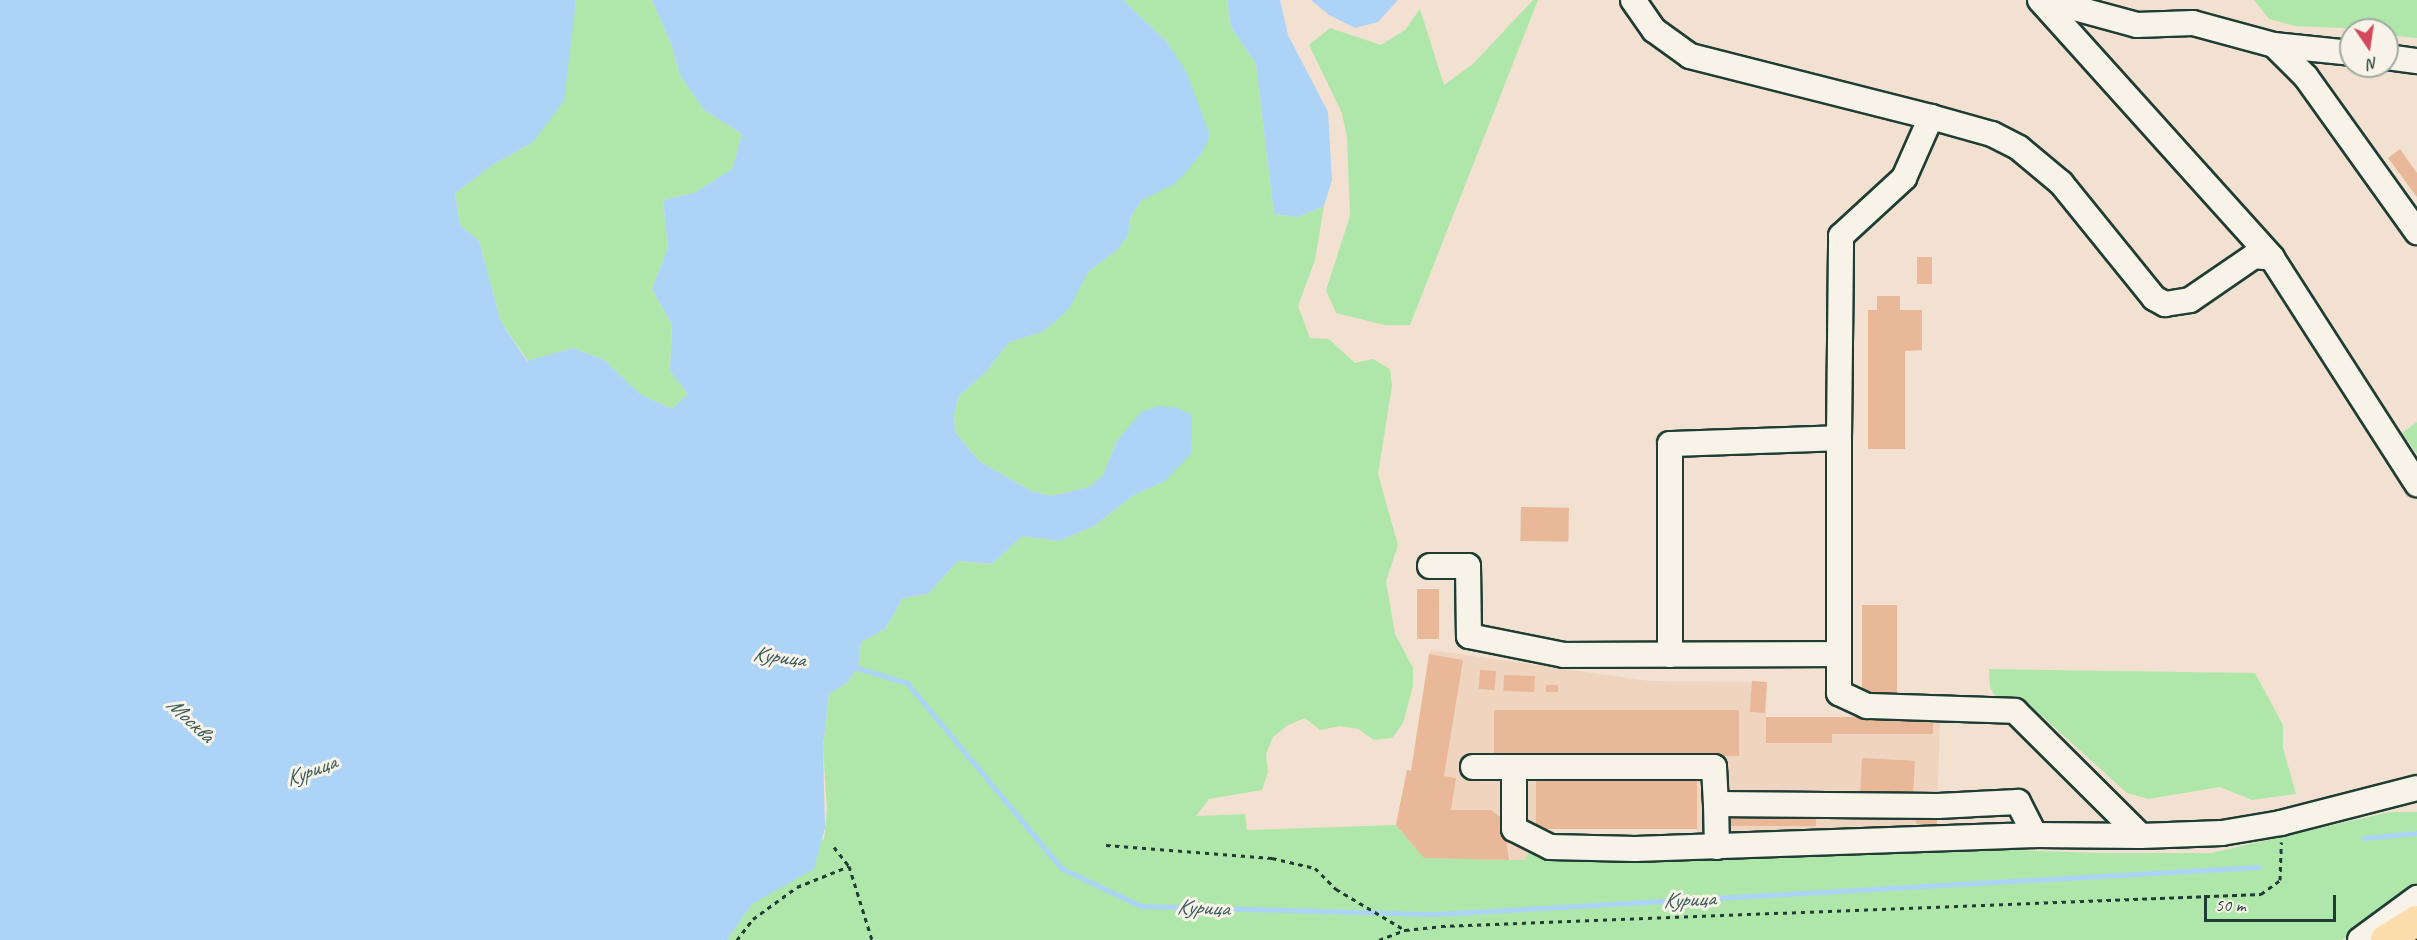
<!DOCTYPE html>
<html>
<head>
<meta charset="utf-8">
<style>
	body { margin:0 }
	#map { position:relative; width:2417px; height:940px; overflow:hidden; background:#f2e1d0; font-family:Caveat,sans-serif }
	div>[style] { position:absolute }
	.built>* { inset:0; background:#efd5bf }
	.green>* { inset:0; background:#afe7ab }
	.water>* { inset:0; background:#add3f6 }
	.stream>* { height:5px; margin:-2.5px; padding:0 2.5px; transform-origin:2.5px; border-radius:2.5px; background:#add3f6 }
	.building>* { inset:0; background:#e8b898; transform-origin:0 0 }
	.path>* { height:3px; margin-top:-1.5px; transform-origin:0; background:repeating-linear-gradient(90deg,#1f3d34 0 4.5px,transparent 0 9px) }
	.roads { filter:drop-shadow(2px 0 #1f3d34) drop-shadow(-2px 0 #1f3d34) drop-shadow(0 2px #1f3d34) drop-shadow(0 -2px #1f3d34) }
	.minor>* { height:24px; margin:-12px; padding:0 12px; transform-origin:12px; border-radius:12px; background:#f7f3e8 }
	.major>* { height:30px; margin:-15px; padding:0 15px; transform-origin:15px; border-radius:15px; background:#fddcac }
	span { translate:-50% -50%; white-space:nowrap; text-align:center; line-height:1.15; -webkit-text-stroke:6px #f7f3e8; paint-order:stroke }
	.water-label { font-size:22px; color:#3b5b5b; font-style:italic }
	.north { position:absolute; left:2339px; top:18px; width:60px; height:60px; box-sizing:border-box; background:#f7f3e8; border:2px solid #a1aaa0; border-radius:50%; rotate:167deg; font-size:16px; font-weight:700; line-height:24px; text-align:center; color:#1f3d34 }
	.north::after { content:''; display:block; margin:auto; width:21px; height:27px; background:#d1495b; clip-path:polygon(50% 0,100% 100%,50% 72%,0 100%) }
	.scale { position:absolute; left:2204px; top:895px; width:132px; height:27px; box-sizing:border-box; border:3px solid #1f3d34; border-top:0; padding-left:8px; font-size:18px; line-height:21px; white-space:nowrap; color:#1f3d34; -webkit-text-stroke:4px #f7f3e8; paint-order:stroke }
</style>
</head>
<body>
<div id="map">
	<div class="built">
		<i style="clip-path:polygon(1431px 650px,1650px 681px,1767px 682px,1766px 717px,1940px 717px,1937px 824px,1697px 832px,1696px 828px,1537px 829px,1526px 860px,1424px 858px,1396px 825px,1407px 770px,1411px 770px)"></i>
	</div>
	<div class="green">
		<i style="clip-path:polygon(576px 0,652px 0,672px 46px,680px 75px,704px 110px,742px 134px,732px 169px,694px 193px,663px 200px,668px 248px,652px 289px,672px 325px,670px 371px,688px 394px,672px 409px,640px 394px,604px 360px,573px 348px,528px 361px,501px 322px,479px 241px,460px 225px,455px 193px,494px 164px,532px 143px,572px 27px)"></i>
		<i style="clip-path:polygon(1123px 0,1227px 0,1231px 27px,1256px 64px,1274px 214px,1298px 217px,1324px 206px,1315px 260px,1298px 306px,1310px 338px,1329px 339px,1355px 363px,1373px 359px,1390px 369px,1392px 386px,1378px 474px,1398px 545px,1386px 581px,1395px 634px,1413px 668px,1413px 686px,1403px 723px,1392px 738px,1374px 740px,1358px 729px,1340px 726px,1320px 730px,1305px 718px,1288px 725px,1273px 737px,1266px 754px,1268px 772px,1262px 790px,1209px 799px,1196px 816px,1245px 814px,1247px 830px,1396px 825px,1424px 858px,1509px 860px,1525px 860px,1530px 848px,1889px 846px,2101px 853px,2211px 853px,2390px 812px,2417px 812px,2417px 883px,2375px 920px,2342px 940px,727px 940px,752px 904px,824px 839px,827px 809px,823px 747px,829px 694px,847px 683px,858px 667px,861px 642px,885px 629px,903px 598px,928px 594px,958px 561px,992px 564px,1022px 536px,1059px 541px,1094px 526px,1134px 495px,1165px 481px,1117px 441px,1103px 475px,1089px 487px,1051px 496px,1031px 491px,979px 461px,955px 432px,954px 414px,959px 396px,986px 372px,1009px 342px,1042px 332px,1057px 320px,1070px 306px,1088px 272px,1117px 250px,1128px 235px,1131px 216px,1142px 200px,1158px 191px,1210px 135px,1185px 71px,1166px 41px)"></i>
		<i style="clip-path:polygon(1533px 0,1538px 0,1410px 325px,1385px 325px,1336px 313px,1326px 290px,1350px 216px,1347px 138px,1342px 113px,1309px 45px,1330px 28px,1381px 45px,1405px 30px,1420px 9px,1444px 85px,1473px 64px)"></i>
		<i style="clip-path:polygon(2254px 0,2417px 0,2417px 38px,2387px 35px,2387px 30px,2295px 26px,2269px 19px)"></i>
		<i style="clip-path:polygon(2417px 422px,2417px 454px,2402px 433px)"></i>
		<i style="clip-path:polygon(1989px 669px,2255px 673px,2283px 725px,2283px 748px,2296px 794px,2252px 800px,2220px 787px,2148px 799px,2127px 793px,2021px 697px,1996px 698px,1990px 687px)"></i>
	</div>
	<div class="water">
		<i style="clip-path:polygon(0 0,576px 0,564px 101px,532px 143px,494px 164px,455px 193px,460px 225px,479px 241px,501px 322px,527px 361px,573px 348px,604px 360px,640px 394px,672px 409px,688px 394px,670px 371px,672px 325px,652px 289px,668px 248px,663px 200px,694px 193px,732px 169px,742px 134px,704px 110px,680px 75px,672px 46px,652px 0,1123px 0,1166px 41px,1186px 71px,1210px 135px,1202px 153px,1176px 183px,1142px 200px,1131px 216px,1128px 235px,1117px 250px,1088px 272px,1070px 307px,1057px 320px,1042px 332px,1009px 342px,986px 372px,959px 396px,954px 414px,955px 432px,979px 461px,1031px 491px,1051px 496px,1089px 487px,1103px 475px,1117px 441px,1141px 412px,1159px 406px,1178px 408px,1192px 415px,1191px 454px,1165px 481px,1134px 495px,1094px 526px,1059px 541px,1022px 536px,992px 564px,958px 561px,928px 594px,903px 598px,885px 629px,861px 642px,858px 667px,847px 683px,829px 694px,823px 747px,825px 828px,814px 869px,752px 904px,727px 940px,0 940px)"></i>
		<i style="clip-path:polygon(1227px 0,1280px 0,1288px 35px,1328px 112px,1332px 180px,1324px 206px,1298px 217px,1274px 214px,1256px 64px,1231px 27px)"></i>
		<i style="clip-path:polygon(1311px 0,1398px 0,1378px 22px,1355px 28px,1329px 15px)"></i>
	</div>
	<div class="stream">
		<i style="left:851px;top:666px;width:59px;rotate:16.9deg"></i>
		<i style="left:907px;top:683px;width:241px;rotate:50.2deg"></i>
		<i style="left:1061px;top:868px;width:89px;rotate:25.4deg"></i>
		<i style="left:1141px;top:906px;width:295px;rotate:1.6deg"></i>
		<i style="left:1436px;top:914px;width:824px;rotate:-3.27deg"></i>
		<i style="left:2364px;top:838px;width:53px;rotate:-5.4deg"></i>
	</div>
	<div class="building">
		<i style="clip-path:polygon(2400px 149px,2417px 173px,2417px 197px,2388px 158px)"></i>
		<i style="left:1917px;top:257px;width:15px;height:27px"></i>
		<i style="clip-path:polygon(1877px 296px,1900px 296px,1900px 310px,1922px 310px,1922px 350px,1905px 351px,1905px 449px,1868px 449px,1868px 310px,1877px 310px)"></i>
		<i style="left:1521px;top:507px;width:48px;height:34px;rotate:1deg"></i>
		<i style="left:1417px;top:589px;width:22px;height:50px"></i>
		<i style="left:1862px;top:605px;width:35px;height:88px"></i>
		<i style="clip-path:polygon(1429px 654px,1463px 660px,1444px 776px,1456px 778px,1451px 810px,1491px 810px,1503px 819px,1509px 860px,1424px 858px,1396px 825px,1407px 770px,1411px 771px)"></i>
		<i style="left:1480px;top:670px;width:16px;height:19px;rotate:4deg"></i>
		<i style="left:1504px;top:675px;width:31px;height:16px;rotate:2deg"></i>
		<i style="left:1752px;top:681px;width:15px;height:31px;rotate:4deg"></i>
		<i style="left:1546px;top:685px;width:12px;height:7px"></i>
		<i style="left:1739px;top:710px;width:46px;height:245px;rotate:90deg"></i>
		<i style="clip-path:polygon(1766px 717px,1933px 717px,1933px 734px,1832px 734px,1832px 743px,1766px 743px)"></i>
		<i style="left:1862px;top:758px;width:53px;height:35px;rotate:3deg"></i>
		<i style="left:1536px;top:778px;width:161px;height:51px"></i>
		<i style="left:1916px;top:812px;width:21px;height:12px"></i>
		<i style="left:1816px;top:815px;width:11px;height:89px;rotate:90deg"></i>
	</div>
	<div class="path">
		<i style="left:1106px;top:845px;width:167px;rotate:4.5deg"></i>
		<i style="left:1272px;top:858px;width:44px;rotate:13.1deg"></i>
		<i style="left:1315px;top:868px;width:30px;rotate:45deg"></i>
		<i style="left:1336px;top:889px;width:80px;rotate:30.7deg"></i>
		<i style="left:834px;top:847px;width:24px;rotate:52deg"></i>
		<i style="left:849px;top:866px;width:77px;rotate:72.7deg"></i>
		<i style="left:737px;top:940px;width:26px;rotate:-53deg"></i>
		<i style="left:753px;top:919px;width:54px;rotate:-36deg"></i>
		<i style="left:797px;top:887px;width:56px;rotate:-22deg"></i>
		<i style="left:1379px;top:940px;width:28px;rotate:-21deg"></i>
		<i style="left:1405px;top:930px;width:36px;rotate:-6deg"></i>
		<i style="left:1441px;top:926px;width:821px;rotate:-2.23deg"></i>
		<i style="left:2261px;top:894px;width:24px;rotate:-36deg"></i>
		<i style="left:2280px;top:880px;width:38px;rotate:-88deg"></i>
	</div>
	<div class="roads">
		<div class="minor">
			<i style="left:1633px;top:0;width:37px;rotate:55deg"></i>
			<i style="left:1654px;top:30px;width:44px;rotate:35.8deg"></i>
			<i style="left:1690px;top:56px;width:249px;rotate:14.2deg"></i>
			<i style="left:1931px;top:117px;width:63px;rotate:15.6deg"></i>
			<i style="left:1992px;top:134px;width:30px;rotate:27deg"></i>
			<i style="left:2019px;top:148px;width:55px;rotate:39.8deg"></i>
			<i style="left:2061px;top:183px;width:148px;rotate:51deg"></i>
			<i style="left:2154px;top:298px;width:13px;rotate:29deg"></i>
			<i style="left:2165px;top:304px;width:25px;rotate:-9deg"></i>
			<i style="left:2190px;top:300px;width:78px;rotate:-34.5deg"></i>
			<i style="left:2254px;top:256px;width:18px;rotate:6deg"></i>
			<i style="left:2272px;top:258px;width:269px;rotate:57.3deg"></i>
			<i style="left:2040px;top:0;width:347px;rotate:48deg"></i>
			<i style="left:2045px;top:0;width:95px;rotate:15.2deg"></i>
			<i style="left:2137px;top:25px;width:56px;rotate:-2deg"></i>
			<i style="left:2193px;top:23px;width:84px;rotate:15.2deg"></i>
			<i style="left:2274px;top:45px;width:77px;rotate:5.9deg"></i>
			<i style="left:2274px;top:45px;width:45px;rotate:45deg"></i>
			<i style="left:2306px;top:77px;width:191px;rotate:54.4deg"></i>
			<i style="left:2387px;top:57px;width:30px;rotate:8deg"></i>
			<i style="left:1839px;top:438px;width:255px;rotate:90deg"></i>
			<i style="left:1839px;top:693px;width:31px;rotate:25deg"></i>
			<i style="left:1867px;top:706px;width:148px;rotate:1.9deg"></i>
			<i style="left:2015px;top:711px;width:177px;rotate:44.8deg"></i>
			<i style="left:2141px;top:836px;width:81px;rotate:-2.1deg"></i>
			<i style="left:2222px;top:833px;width:60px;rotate:-9.6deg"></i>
			<i style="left:2281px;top:823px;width:140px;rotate:-14.4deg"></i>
			<i style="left:1430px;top:566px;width:38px"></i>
			<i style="left:1468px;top:566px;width:70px;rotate:89.2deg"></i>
			<i style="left:1469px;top:636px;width:97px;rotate:11.3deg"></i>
			<i style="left:1564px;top:655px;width:275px;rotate:-0.2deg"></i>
			<i style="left:1670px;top:655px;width:211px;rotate:-90deg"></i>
			<i style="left:1670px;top:444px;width:169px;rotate:-2deg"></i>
			<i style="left:1839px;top:438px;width:202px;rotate:-89.4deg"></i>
			<i style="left:1841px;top:236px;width:86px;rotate:-42.6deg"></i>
			<i style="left:1904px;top:178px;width:67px;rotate:-66.1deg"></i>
			<i style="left:1473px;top:767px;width:241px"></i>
			<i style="left:1714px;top:767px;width:37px;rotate:87deg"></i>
			<i style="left:1716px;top:804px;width:222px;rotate:0.5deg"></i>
			<i style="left:1938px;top:806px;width:80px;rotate:-2.9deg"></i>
			<i style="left:2018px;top:802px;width:37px;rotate:63deg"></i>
			<i style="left:2035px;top:835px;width:400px;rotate:178deg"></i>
			<i style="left:1635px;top:849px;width:85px;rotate:-178.7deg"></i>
			<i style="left:1550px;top:847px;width:40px;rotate:-153.4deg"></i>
			<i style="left:1514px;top:829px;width:62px;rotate:-90deg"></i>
			<i style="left:1716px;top:804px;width:43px;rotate:88.7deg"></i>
			<i style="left:2035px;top:835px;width:106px;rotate:0.5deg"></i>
			<i style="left:2360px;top:940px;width:71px;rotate:-36.4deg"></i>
		</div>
		<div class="major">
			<i style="left:2386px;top:940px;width:36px;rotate:-32deg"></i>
		</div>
	</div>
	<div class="water-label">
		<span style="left:779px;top:657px;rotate:7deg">Курица</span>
		<span style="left:190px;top:720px;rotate:43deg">Москва</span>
		<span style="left:311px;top:771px;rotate:-21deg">Курица</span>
		<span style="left:1689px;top:900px;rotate:-3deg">Курица</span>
		<span style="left:1203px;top:908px;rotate:2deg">Курица</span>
	</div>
	<div class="north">N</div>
	<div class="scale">50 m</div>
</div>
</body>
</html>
